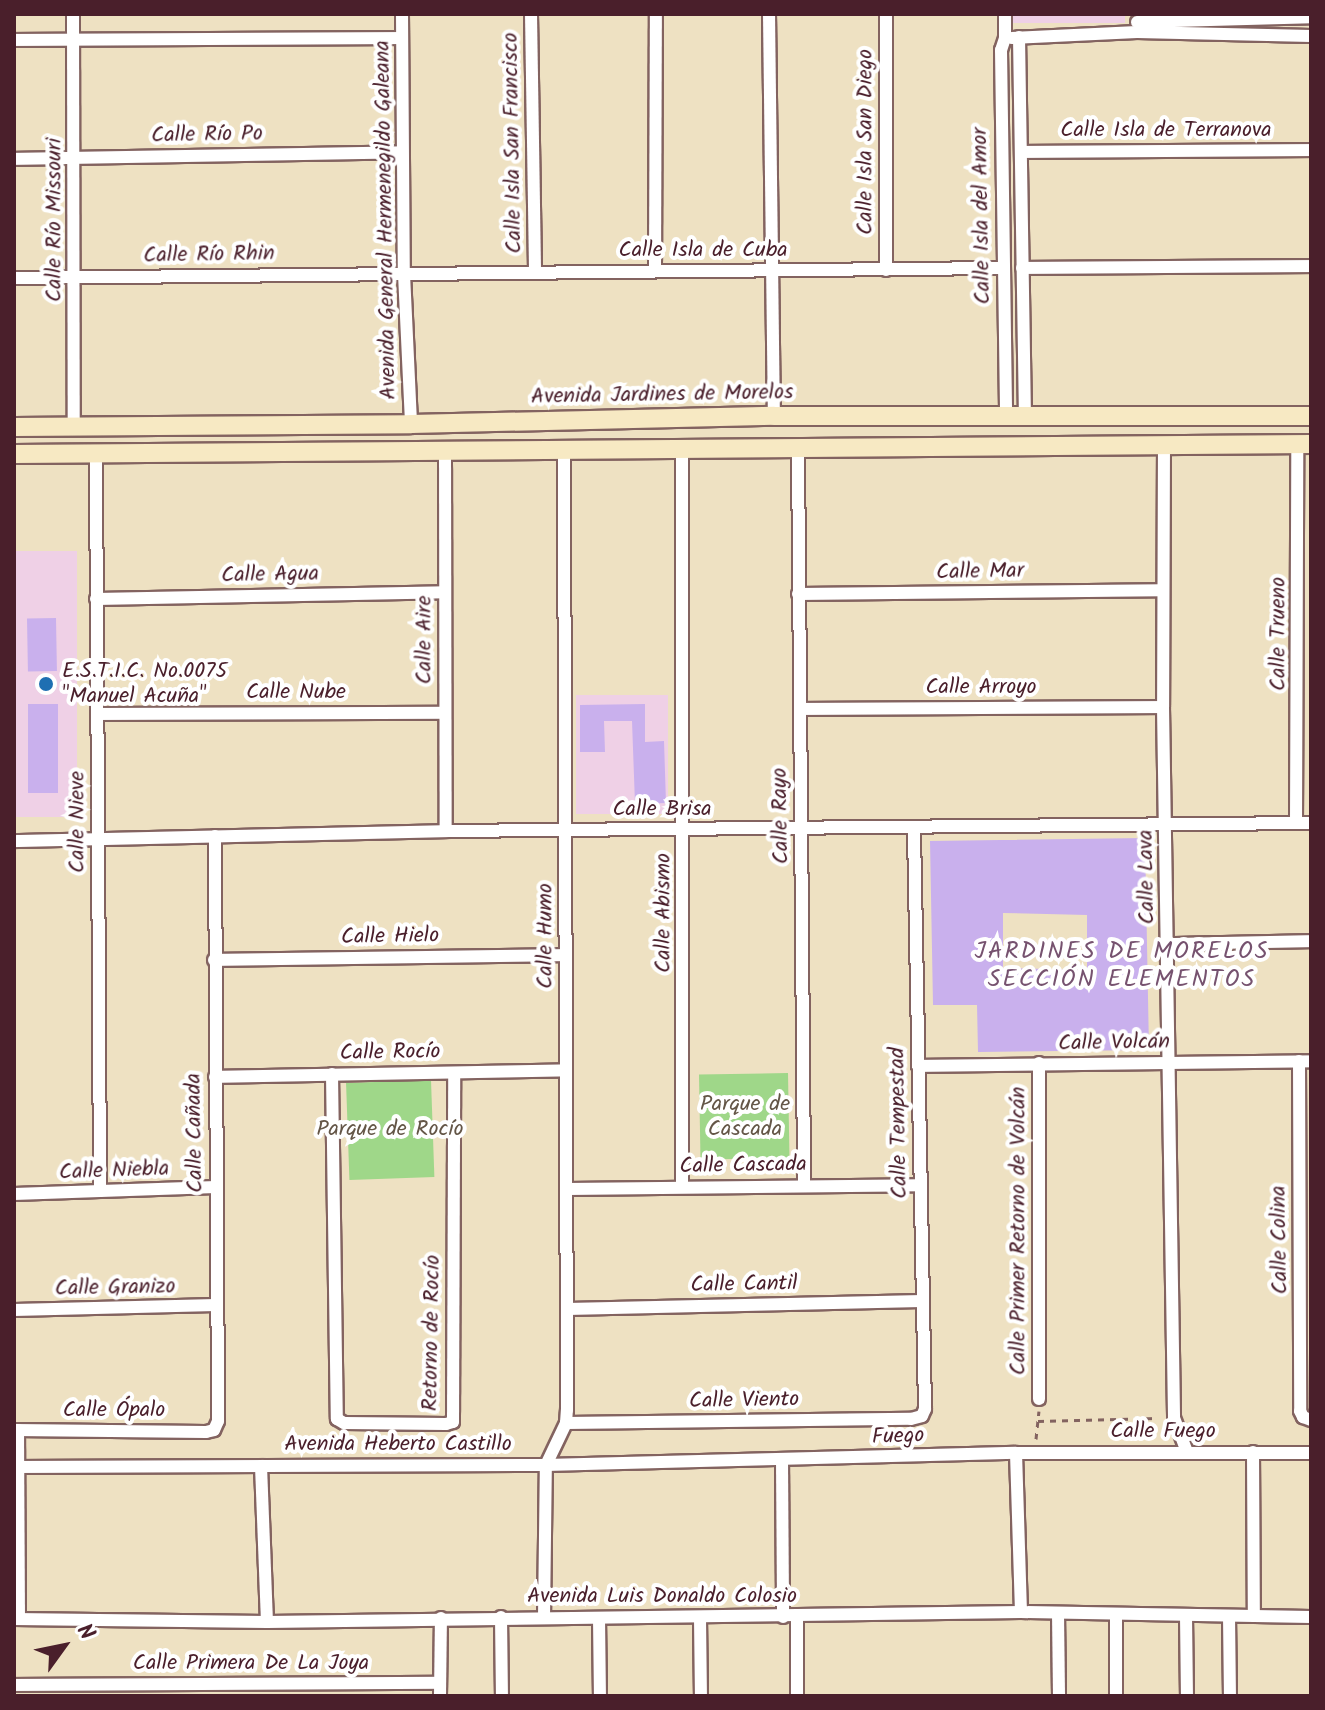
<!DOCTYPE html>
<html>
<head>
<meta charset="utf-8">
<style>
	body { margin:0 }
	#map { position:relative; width:1325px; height:1710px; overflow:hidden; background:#eee1c2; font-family:Kalam,sans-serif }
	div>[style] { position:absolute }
	.built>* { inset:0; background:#efd0e6; transform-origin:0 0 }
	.green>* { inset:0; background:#9fd789; transform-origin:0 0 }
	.building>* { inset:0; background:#c9b0ed; transform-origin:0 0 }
	.path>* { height:3px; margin-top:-1.5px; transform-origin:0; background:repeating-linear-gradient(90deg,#836360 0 6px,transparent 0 12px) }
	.roads { filter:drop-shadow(2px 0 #836360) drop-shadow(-2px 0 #836360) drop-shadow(0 2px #836360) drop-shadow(0 -2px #836360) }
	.minor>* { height:12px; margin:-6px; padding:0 6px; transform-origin:6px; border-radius:6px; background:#fff }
	.secondary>* { height:18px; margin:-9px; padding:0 9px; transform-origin:9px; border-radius:9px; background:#f7e9c3 }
	.dots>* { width:22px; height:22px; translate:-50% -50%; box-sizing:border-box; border:4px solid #fff; border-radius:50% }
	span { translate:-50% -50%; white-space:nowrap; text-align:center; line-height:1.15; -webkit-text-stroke:8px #fff; paint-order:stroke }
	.street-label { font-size:22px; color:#4a1f2b }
	.poi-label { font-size:22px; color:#4a1f2b }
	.left { translate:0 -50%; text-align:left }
	.park-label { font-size:22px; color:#645647 }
	.neighbourhood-label { font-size:24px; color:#76526f; letter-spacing:2px }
	.frame { position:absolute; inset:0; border:16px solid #4a1f2b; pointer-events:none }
	.north { position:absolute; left:24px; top:1606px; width:80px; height:80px; -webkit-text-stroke:6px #fff; paint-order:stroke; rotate:57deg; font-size:22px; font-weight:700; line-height:32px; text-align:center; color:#4a1f2b }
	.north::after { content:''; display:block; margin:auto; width:28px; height:36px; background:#4a1f2b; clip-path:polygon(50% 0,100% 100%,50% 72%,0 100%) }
</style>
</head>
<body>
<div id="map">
	<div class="built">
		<i style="left:1013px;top:14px;width:112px;height:9px"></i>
		<i style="left:14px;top:551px;width:63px;height:266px"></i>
		<i style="left:576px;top:695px;width:92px;height:119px"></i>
	</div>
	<div class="green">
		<i style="left:788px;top:1073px;width:85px;height:89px;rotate:89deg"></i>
		<i style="left:431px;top:1080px;width:97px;height:85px;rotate:88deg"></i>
	</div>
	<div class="building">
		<i style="left:56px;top:618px;width:53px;height:29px;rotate:89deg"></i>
		<i style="left:28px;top:704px;width:30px;height:89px"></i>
		<i style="clip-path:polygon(645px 704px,645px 742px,664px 741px,666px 803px,635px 804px,632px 721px,604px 721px,605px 752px,580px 752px,580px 705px)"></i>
		<i style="clip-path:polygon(evenodd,1145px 838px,1149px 1050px,978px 1052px,977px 1005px,933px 1005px,930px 841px,1145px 838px,1003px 913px,1087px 915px,1087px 970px,1003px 968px,1003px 913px)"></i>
	</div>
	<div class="path">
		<i style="left:1038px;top:1421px;width:120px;rotate:-1.4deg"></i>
		<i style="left:1036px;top:1439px;width:28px;rotate:-84deg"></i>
	</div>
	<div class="roads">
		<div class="minor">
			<i style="left:73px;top:14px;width:413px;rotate:89.9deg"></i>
			<i style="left:402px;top:14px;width:260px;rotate:89.6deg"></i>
			<i style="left:404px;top:274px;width:150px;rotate:87.3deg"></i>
			<i style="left:531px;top:14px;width:258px;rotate:89.1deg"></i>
			<i style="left:769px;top:14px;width:402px;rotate:89.3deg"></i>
			<i style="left:886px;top:14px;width:256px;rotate:90deg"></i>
			<i style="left:1005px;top:14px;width:24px;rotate:90deg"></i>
			<i style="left:1005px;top:38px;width:13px;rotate:108deg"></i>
			<i style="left:1001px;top:50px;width:368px;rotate:89.2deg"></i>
			<i style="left:1137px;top:22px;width:174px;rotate:-1.6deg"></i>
			<i style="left:1019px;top:37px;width:381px;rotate:89.1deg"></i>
			<i style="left:1012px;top:38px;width:125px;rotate:-2.7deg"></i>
			<i style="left:1137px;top:32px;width:174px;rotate:1.3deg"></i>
			<i style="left:14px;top:40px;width:388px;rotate:-0.3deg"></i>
			<i style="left:1021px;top:152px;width:290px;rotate:-0.4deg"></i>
			<i style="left:14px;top:159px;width:387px;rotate:-1deg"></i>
			<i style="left:1022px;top:268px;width:289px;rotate:-0.4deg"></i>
			<i style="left:655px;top:270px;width:256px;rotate:-89.8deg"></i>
			<i style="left:14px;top:278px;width:988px;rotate:-0.58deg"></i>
			<i style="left:1164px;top:443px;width:264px;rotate:90.2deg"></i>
			<i style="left:1163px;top:707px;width:711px;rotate:89.11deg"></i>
			<i style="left:1174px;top:1418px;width:36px;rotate:69deg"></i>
			<i style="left:798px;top:446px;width:739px;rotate:89.53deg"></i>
			<i style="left:682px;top:447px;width:740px;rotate:90deg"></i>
			<i style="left:445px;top:449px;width:382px;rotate:89.9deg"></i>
			<i style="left:96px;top:453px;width:738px;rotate:89.69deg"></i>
			<i style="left:798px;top:594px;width:364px;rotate:-0.6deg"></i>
			<i style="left:96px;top:599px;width:349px;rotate:-1.1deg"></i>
			<i style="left:800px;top:709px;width:363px;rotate:-0.3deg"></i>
			<i style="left:98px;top:714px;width:347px;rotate:-0.2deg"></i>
			<i style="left:1296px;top:823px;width:379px;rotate:-89.8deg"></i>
			<i style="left:14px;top:841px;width:432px;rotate:-1.3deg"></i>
			<i style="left:446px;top:831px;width:865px;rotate:-0.53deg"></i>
			<i style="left:1169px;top:944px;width:142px;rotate:-1.2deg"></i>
			<i style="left:214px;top:960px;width:352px;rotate:-0.8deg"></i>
			<i style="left:1299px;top:1061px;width:350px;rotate:89.8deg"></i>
			<i style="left:1300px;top:1411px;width:7px;rotate:63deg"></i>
			<i style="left:1303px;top:1417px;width:9px;rotate:21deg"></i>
			<i style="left:918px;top:1066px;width:393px;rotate:-0.7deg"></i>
			<i style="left:332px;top:1074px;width:345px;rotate:89.2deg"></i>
			<i style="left:337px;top:1419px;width:8px;rotate:30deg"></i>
			<i style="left:344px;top:1423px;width:102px;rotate:0.6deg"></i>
			<i style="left:446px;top:1424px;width:7px;rotate:-16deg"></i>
			<i style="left:453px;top:1422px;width:349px;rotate:-89.8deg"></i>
			<i style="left:215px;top:1077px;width:351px;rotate:-1.1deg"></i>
			<i style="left:567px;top:1189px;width:353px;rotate:-0.6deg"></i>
			<i style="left:14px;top:1194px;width:202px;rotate:-2deg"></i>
			<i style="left:567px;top:1309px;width:355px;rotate:-1.3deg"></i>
			<i style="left:14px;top:1310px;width:202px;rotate:-1.4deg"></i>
			<i style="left:1039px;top:1399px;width:336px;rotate:-90deg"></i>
			<i style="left:566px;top:1423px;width:345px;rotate:-0.7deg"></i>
			<i style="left:911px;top:1419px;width:11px;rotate:-15deg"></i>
			<i style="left:922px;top:1416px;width:8px;rotate:-67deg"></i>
			<i style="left:925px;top:1409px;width:580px;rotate:-91.09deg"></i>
			<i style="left:14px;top:1430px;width:192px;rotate:0.6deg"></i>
			<i style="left:206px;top:1432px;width:8px;rotate:-14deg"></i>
			<i style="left:214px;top:1430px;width:10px;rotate:-66deg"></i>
			<i style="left:218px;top:1421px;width:585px;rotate:-90.29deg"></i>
			<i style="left:18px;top:1430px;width:189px;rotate:89.7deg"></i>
			<i style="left:1253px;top:1452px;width:164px;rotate:89.7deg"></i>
			<i style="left:1016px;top:1453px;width:159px;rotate:88.2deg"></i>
			<i style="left:782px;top:1461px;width:156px;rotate:89.6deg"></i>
			<i style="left:261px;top:1466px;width:156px;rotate:87.8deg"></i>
			<i style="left:14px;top:1467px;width:532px;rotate:-0.22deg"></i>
			<i style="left:546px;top:1465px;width:470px;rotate:-1.5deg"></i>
			<i style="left:1016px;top:1453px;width:295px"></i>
			<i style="left:1058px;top:1613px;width:83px;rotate:89.3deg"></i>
			<i style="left:1186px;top:1616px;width:80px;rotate:89.3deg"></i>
			<i style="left:1229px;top:1616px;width:80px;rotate:89.3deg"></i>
			<i style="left:501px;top:1617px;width:79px;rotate:89.3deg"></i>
			<i style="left:544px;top:1618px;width:153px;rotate:-89.3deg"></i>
			<i style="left:546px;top:1465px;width:47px;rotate:-64.5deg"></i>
			<i style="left:566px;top:1423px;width:13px;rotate:-86deg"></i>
			<i style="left:567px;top:1410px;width:961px;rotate:-90.18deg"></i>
			<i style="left:599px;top:1618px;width:78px;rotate:89.3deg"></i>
			<i style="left:700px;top:1618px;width:78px;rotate:89.3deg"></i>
			<i style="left:14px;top:1619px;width:253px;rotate:0.7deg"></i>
			<i style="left:267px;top:1622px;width:754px;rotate:-0.76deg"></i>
			<i style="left:1021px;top:1612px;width:290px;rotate:1deg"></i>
			<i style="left:14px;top:1685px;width:426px;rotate:-0.3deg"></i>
			<i style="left:440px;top:1696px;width:78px;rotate:-89.3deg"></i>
			<i style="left:797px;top:1696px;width:79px;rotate:-90deg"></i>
			<i style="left:1116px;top:1696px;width:82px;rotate:-90deg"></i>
		</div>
		<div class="secondary">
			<i style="left:14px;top:427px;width:397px;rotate:-0.4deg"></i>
			<i style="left:411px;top:424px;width:363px;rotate:-1.3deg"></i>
			<i style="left:774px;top:416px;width:537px"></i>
			<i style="left:14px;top:454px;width:1297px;rotate:-0.44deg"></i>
		</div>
	</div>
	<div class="dots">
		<i style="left:46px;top:684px;background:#1f6fb2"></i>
	</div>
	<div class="street-label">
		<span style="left:1166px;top:131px">Calle Isla de Terranova</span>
		<span style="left:207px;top:135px;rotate:-1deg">Calle Río Po</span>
		<span style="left:866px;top:142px;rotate:-90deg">Calle Isla San Diego</span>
		<span style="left:513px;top:143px;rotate:-91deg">Calle Isla San Francisco</span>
		<span style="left:982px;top:216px;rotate:-91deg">Calle Isla del Amor</span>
		<span style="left:55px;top:220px;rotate:-90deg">Calle Río Missouri</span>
		<span style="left:386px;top:220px;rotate:-91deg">Avenida General Hermenegildo Galeana</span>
		<span style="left:703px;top:251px">Calle Isla de Cuba</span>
		<span style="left:209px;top:255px;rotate:-1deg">Calle Río Rhin</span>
		<span style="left:662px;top:395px;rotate:-1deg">Avenida Jardines de Morelos</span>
		<span style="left:980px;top:572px;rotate:-1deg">Calle Mar</span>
		<span style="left:270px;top:575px;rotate:-1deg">Calle Agua</span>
		<span style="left:1279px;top:634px;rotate:-90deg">Calle Trueno</span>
		<span style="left:425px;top:640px;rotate:-90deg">Calle Aire</span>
		<span style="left:981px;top:688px">Calle Arroyo</span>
		<span style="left:296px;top:693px">Calle Nube</span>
		<span style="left:662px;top:810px">Calle Brisa</span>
		<span style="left:781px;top:816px;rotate:-91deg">Calle Rayo</span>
		<span style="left:78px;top:822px;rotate:-90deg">Calle Nieve</span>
		<span style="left:1147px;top:877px;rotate:-91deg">Calle Lava</span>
		<span style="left:664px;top:913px;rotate:-90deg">Calle Abismo</span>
		<span style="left:546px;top:936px;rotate:-90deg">Calle Humo</span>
		<span style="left:390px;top:937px;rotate:-1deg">Calle Hielo</span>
		<span style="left:1114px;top:1043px;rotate:-1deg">Calle Volcán</span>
		<span style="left:390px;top:1053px;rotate:-1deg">Calle Rocío</span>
		<span style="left:899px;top:1123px;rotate:-91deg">Calle Tempestad</span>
		<span style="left:195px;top:1133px;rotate:-91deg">Calle Cañada</span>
		<span style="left:743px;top:1166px;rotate:-1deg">Calle Cascada</span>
		<span style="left:114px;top:1171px;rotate:-2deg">Calle Niebla</span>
		<span style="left:1019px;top:1231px;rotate:-90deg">Calle Primer Retorno de Volcán</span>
		<span style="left:1280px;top:1240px;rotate:-91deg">Calle Colina</span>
		<span style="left:744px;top:1285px;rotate:-1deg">Calle Cantil</span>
		<span style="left:115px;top:1288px;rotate:-1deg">Calle Granizo</span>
		<span style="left:432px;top:1333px;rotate:-89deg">Retorno de Rocío</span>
		<span style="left:744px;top:1401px;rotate:-1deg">Calle Viento</span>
		<span style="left:114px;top:1411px">Calle Ópalo</span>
		<span style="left:1163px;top:1432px">Calle Fuego</span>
		<span style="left:898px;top:1437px;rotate:-2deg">Fuego</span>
		<span style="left:398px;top:1445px">Avenida Heberto Castillo</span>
		<span style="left:662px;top:1597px">Avenida Luis Donaldo Colosio</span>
		<span style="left:251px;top:1664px">Calle Primera De La Joya</span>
	</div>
	<div class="poi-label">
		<span class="left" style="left:62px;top:684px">E.S.T.I.C. No.0075<br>"Manuel Acuña"</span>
	</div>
	<div class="park-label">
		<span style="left:745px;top:1117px">Parque de<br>Cascada</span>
		<span style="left:390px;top:1130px">Parque de Rocío</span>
	</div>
	<div class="neighbourhood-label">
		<span style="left:1122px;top:966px">JARDINES DE MORELOS<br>SECCIÓN ELEMENTOS</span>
	</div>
	<div class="frame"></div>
	<div class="north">N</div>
</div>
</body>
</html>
